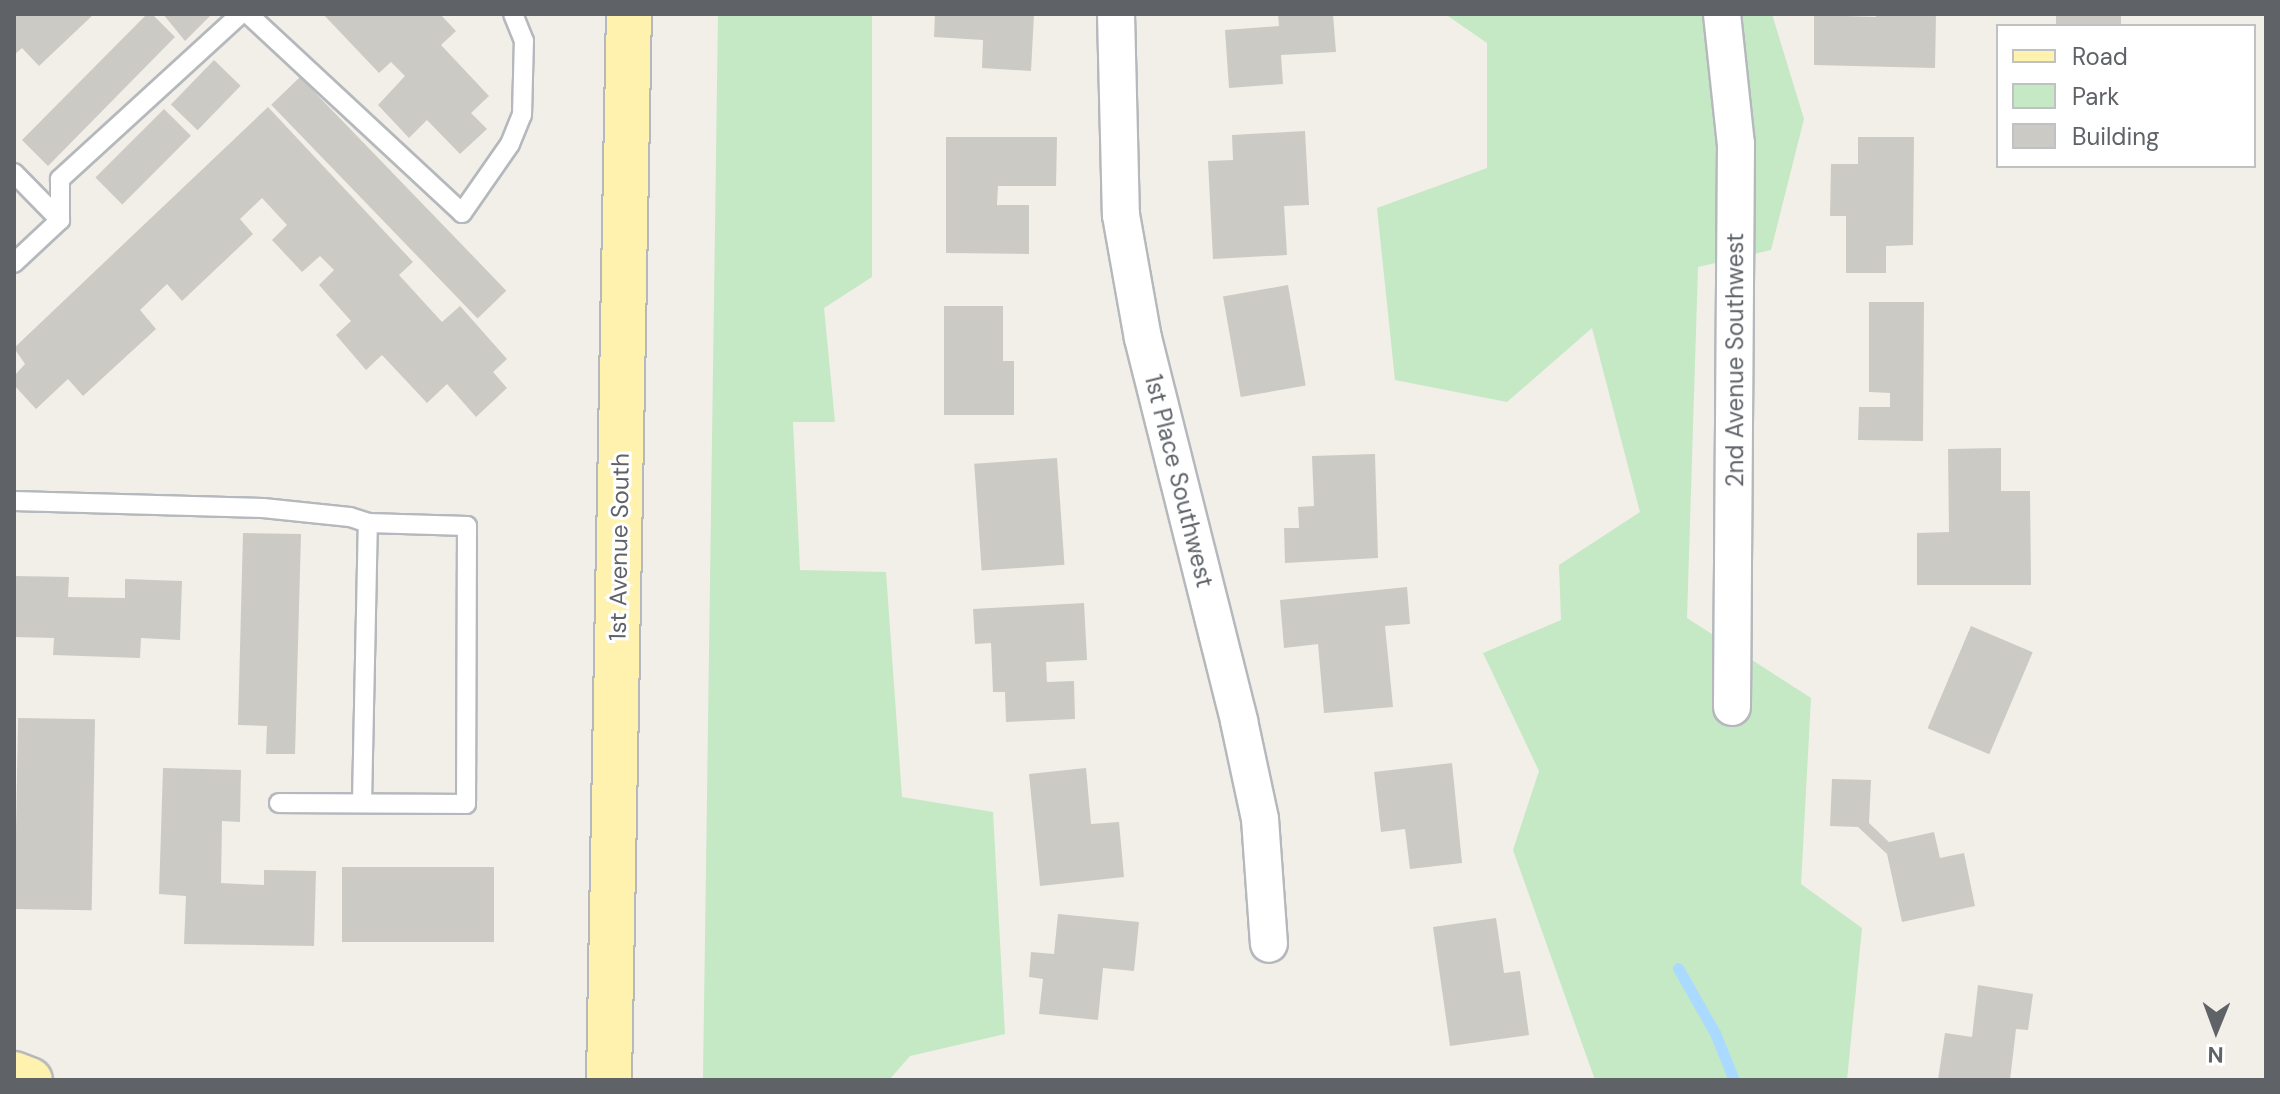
<!DOCTYPE html>
<html>
<head>
<meta charset="utf-8">
<style>
	body { margin:0 }
	#map { position:relative; width:2280px; height:1094px; overflow:hidden; background:#f1efe8; font-family:"DM Sans",sans-serif }
	div>[style] { position:absolute }
	.green>* { inset:0; background:#c5e8c5 }
	.stream>* { height:11px; margin:-5.5px; padding:0 5.5px; transform-origin:5.5px; border-radius:5.5px; background:#aadaff }
	.building>* { inset:0; background:#cccac5; transform-origin:0 0 }
	.roads { filter:drop-shadow(2px 0 #b5b8bc) drop-shadow(-2px 0 #b5b8bc) drop-shadow(0 2px #b5b8bc) drop-shadow(0 -2px #b5b8bc) }
	.lane>* { height:18px; margin:-9px; padding:0 9px; transform-origin:9px; border-radius:9px; background:#fff }
	.street>* { height:36px; margin:-18px; padding:0 18px; transform-origin:18px; border-radius:18px; background:#fff }
	.primary>* { height:44px; margin:-22px; padding:0 22px; transform-origin:22px; border-radius:22px; background:#fff2af }
	span { translate:-50% -50%; white-space:nowrap; text-align:center; line-height:1.15; -webkit-text-stroke:6px #fff; paint-order:stroke }
	.street-label { font-size:24px; color:#5f6368 }
	.frame { position:absolute; inset:0; border:16px solid #5f6368; pointer-events:none }
	.legend { position:absolute; left:1996px; top:24px; width:260px; height:144px; box-sizing:border-box; background:#fff; border:2px solid #bfc1c3; margin:0; padding:10px 14px; list-style:none; font-size:24px; color:#5f6368 }
	.legend li { display:flex; align-items:center; gap:16px; height:40px }
	.legend b { width:40px; border:2px solid #bfc1c3 }
	.north { position:absolute; left:2176px; top:990px; width:80px; height:80px; -webkit-text-stroke:6px #fff; paint-order:stroke; rotate:181deg; font-size:22px; font-weight:700; line-height:32px; text-align:center; color:#5f6368 }
	.north::after { content:''; display:block; margin:auto; width:28px; height:36px; background:#5f6368; clip-path:polygon(50% 0,100% 100%,50% 72%,0 100%) }
</style>
</head>
<body>
<div id="map">
	<div class="green">
		<i style="clip-path:polygon(718px 14px,872px 14px,872px 277px,824px 308px,835px 422px,793px 422px,800px 570px,886px 572px,902px 797px,993px 812px,1005px 1034px,910px 1056px,889px 1080px,703px 1080px)"></i>
		<i style="clip-path:polygon(1445px 14px,1772px 14px,1804px 119px,1771px 250px,1698px 267px,1687px 618px,1811px 698px,1801px 884px,1862px 928px,1847px 1080px,1595px 1080px,1513px 850px,1539px 771px,1483px 653px,1561px 620px,1559px 565px,1640px 512px,1592px 328px,1507px 402px,1395px 380px,1377px 208px,1487px 168px,1487px 43px)"></i>
	</div>
	<div class="stream">
		<i style="left:1678px;top:968px;width:75px;rotate:60.4deg"></i>
		<i style="left:1715px;top:1033px;width:51px;rotate:68deg"></i>
	</div>
	<div class="building">
		<i style="clip-path:polygon(14px 14px,94px 14px,39px 66px,22px 48px,14px 55px)"></i>
		<i style="clip-path:polygon(147px 14px,152px 14px,175px 37px,48px 166px,22px 140px)"></i>
		<i style="clip-path:polygon(163px 14px,212px 14px,185px 41px)"></i>
		<i style="clip-path:polygon(323px 14px,440px 14px,456px 31px,441px 45px,489px 96px,471px 113px,487px 129px,460px 154px,427px 120px,409px 138px,378px 105px,405px 76px,391px 62px,379px 73px)"></i>
		<i style="clip-path:polygon(935px 14px,1034px 14px,1031px 71px,982px 68px,983px 40px,934px 37px)"></i>
		<i style="clip-path:polygon(1278px 14px,1333px 14px,1336px 52px,1281px 55px,1283px 84px,1229px 88px,1225px 30px,1279px 26px)"></i>
		<i style="clip-path:polygon(1876px 14px,1936px 14px,1935px 68px,1814px 65px,1814px 15px,1876px 17px)"></i>
		<i style="left:2056px;top:14px;width:65px;height:12px"></i>
		<i style="left:214px;top:60px;width:37px;height:62px;rotate:44deg"></i>
		<i style="left:300px;top:77px;width:297px;height:40px;rotate:46deg"></i>
		<i style="clip-path:polygon(268px 107px,413px 262px,399px 275px,442px 322px,460px 306px,507px 359px,493px 372px,507px 388px,476px 417px,447px 384px,427px 403px,382px 355px,366px 370px,336px 335px,351px 321px,319px 285px,334px 270px,320px 256px,302px 272px,272px 240px,287px 225px,262px 198px,240px 219px,253px 234px,182px 301px,167px 284px,140px 310px,156px 329px,83px 396px,68px 379px,36px 409px,14px 385px,14px 376px,25px 364px,14px 348px)"></i>
		<i style="left:164px;top:109px;width:38px;height:97px;rotate:45deg"></i>
		<i style="clip-path:polygon(1305px 131px,1309px 205px,1284px 206px,1287px 255px,1213px 259px,1208px 161px,1233px 160px,1232px 135px)"></i>
		<i style="clip-path:polygon(946px 137px,1057px 137px,1056px 186px,998px 186px,997px 205px,1029px 205px,1029px 254px,946px 253px)"></i>
		<i style="clip-path:polygon(1858px 137px,1914px 137px,1913px 245px,1886px 246px,1886px 273px,1846px 273px,1846px 216px,1830px 216px,1831px 164px,1858px 164px)"></i>
		<i style="left:1288px;top:285px;width:102px;height:66px;rotate:80deg"></i>
		<i style="clip-path:polygon(1869px 302px,1924px 302px,1923px 441px,1858px 440px,1859px 407px,1890px 407px,1890px 393px,1869px 392px)"></i>
		<i style="clip-path:polygon(944px 306px,1003px 306px,1003px 361px,1014px 361px,1014px 415px,944px 415px)"></i>
		<i style="clip-path:polygon(2001px 448px,2001px 491px,2030px 491px,2031px 585px,1917px 585px,1917px 533px,1949px 532px,1948px 449px)"></i>
		<i style="clip-path:polygon(1375px 454px,1378px 558px,1285px 563px,1284px 528px,1299px 528px,1298px 507px,1314px 506px,1312px 456px)"></i>
		<i style="left:1057px;top:458px;width:107px;height:83px;rotate:86deg"></i>
		<i style="clip-path:polygon(243px 533px,301px 534px,295px 754px,266px 754px,267px 726px,238px 725px)"></i>
		<i style="clip-path:polygon(14px 576px,69px 577px,68px 597px,125px 598px,125px 579px,182px 581px,180px 640px,141px 638px,140px 658px,53px 655px,54px 638px,14px 637px)"></i>
		<i style="clip-path:polygon(1407px 587px,1410px 624px,1385px 626px,1393px 707px,1324px 713px,1318px 644px,1284px 648px,1280px 600px)"></i>
		<i style="clip-path:polygon(1084px 603px,1087px 660px,1046px 662px,1047px 682px,1074px 681px,1075px 719px,1006px 722px,1005px 692px,993px 692px,991px 643px,975px 644px,973px 609px)"></i>
		<i style="left:1971px;top:626px;width:67px;height:111px;rotate:23deg"></i>
		<i style="left:18px;top:718px;width:77px;height:191px;rotate:1deg"></i>
		<i style="clip-path:polygon(1452px 763px,1462px 863px,1410px 869px,1405px 829px,1381px 832px,1374px 772px)"></i>
		<i style="clip-path:polygon(163px 768px,241px 770px,240px 822px,222px 821px,221px 883px,264px 885px,264px 870px,316px 871px,314px 946px,184px 944px,186px 896px,159px 894px)"></i>
		<i style="clip-path:polygon(1086px 768px,1091px 824px,1119px 822px,1124px 877px,1040px 886px,1029px 774px)"></i>
		<i style="clip-path:polygon(1832px 779px,1871px 780px,1869px 823px,1889px 842px,1934px 832px,1940px 858px,1964px 853px,1975px 906px,1902px 922px,1887px 854px,1858px 827px,1830px 826px)"></i>
		<i style="left:342px;top:867px;width:152px;height:75px"></i>
		<i style="clip-path:polygon(1058px 914px,1139px 922px,1134px 971px,1103px 968px,1098px 1020px,1039px 1014px,1043px 979px,1029px 977px,1031px 952px,1054px 954px)"></i>
		<i style="clip-path:polygon(1496px 918px,1504px 973px,1520px 971px,1529px 1035px,1450px 1046px,1433px 927px)"></i>
		<i style="clip-path:polygon(1978px 985px,2033px 994px,2028px 1030px,2016px 1029px,2010px 1080px,1938px 1080px,1945px 1033px,1972px 1037px)"></i>
	</div>
	<div class="roads">
		<div class="lane">
			<i style="left:248px;top:14px;width:292px;rotate:42.9deg"></i>
			<i style="left:462px;top:213px;width:84px;rotate:-55.2deg"></i>
			<i style="left:510px;top:144px;width:31px;rotate:-68deg"></i>
			<i style="left:522px;top:115px;width:74px;rotate:-88.5deg"></i>
			<i style="left:524px;top:41px;width:29px;rotate:-112deg"></i>
			<i style="left:14px;top:173px;width:66px;rotate:45.6deg"></i>
			<i style="left:14px;top:263px;width:63px;rotate:-43.1deg"></i>
			<i style="left:60px;top:220px;width:41px;rotate:-90deg"></i>
			<i style="left:60px;top:179px;width:245px;rotate:-42.4deg"></i>
			<i style="left:14px;top:501px;width:249px;rotate:1.6deg"></i>
			<i style="left:263px;top:508px;width:87px;rotate:5.9deg"></i>
			<i style="left:350px;top:517px;width:19px;rotate:18deg"></i>
			<i style="left:368px;top:523px;width:99px;rotate:1.7deg"></i>
			<i style="left:467px;top:526px;width:278px;rotate:90.2deg"></i>
			<i style="left:466px;top:804px;width:187px;rotate:-179.7deg"></i>
			<i style="left:362px;top:803px;width:280px;rotate:-88.8deg"></i>
		</div>
		<div class="street">
			<i style="left:1116px;top:14px;width:201px;rotate:88.6deg"></i>
			<i style="left:1121px;top:215px;width:125px;rotate:79.9deg"></i>
			<i style="left:1143px;top:338px;width:395px;rotate:75.9deg"></i>
			<i style="left:1239px;top:721px;width:100px;rotate:77.9deg"></i>
			<i style="left:1260px;top:819px;width:125px;rotate:85.9deg"></i>
			<i style="left:1722px;top:14px;width:131px;rotate:83.9deg"></i>
			<i style="left:1736px;top:144px;width:563px;rotate:90.41deg"></i>
		</div>
		<div class="primary">
			<i style="left:14px;top:1074px;width:17px;rotate:21deg"></i>
			<i style="left:609px;top:1080px;width:1066px;rotate:-88.93deg"></i>
		</div>
	</div>
	<div class="street-label">
		<span style="left:1735px;top:360px;rotate:-90deg">2nd Avenue Southwest</span>
		<span style="left:1179px;top:481px;rotate:76deg">1st Place Southwest</span>
		<span style="left:619px;top:547px;rotate:-89deg">1st Avenue South</span>
	</div>
	<div class="frame"></div>
	<ul class="legend">
	<li><b style="height:10px;background:#fff2af"></b>Road</li>
	<li><b style="height:22px;background:#c5e8c5"></b>Park</li>
	<li><b style="height:22px;background:#cccac5"></b>Building</li>
	</ul>
	<div class="north">N</div>
</div>
</body>
</html>
